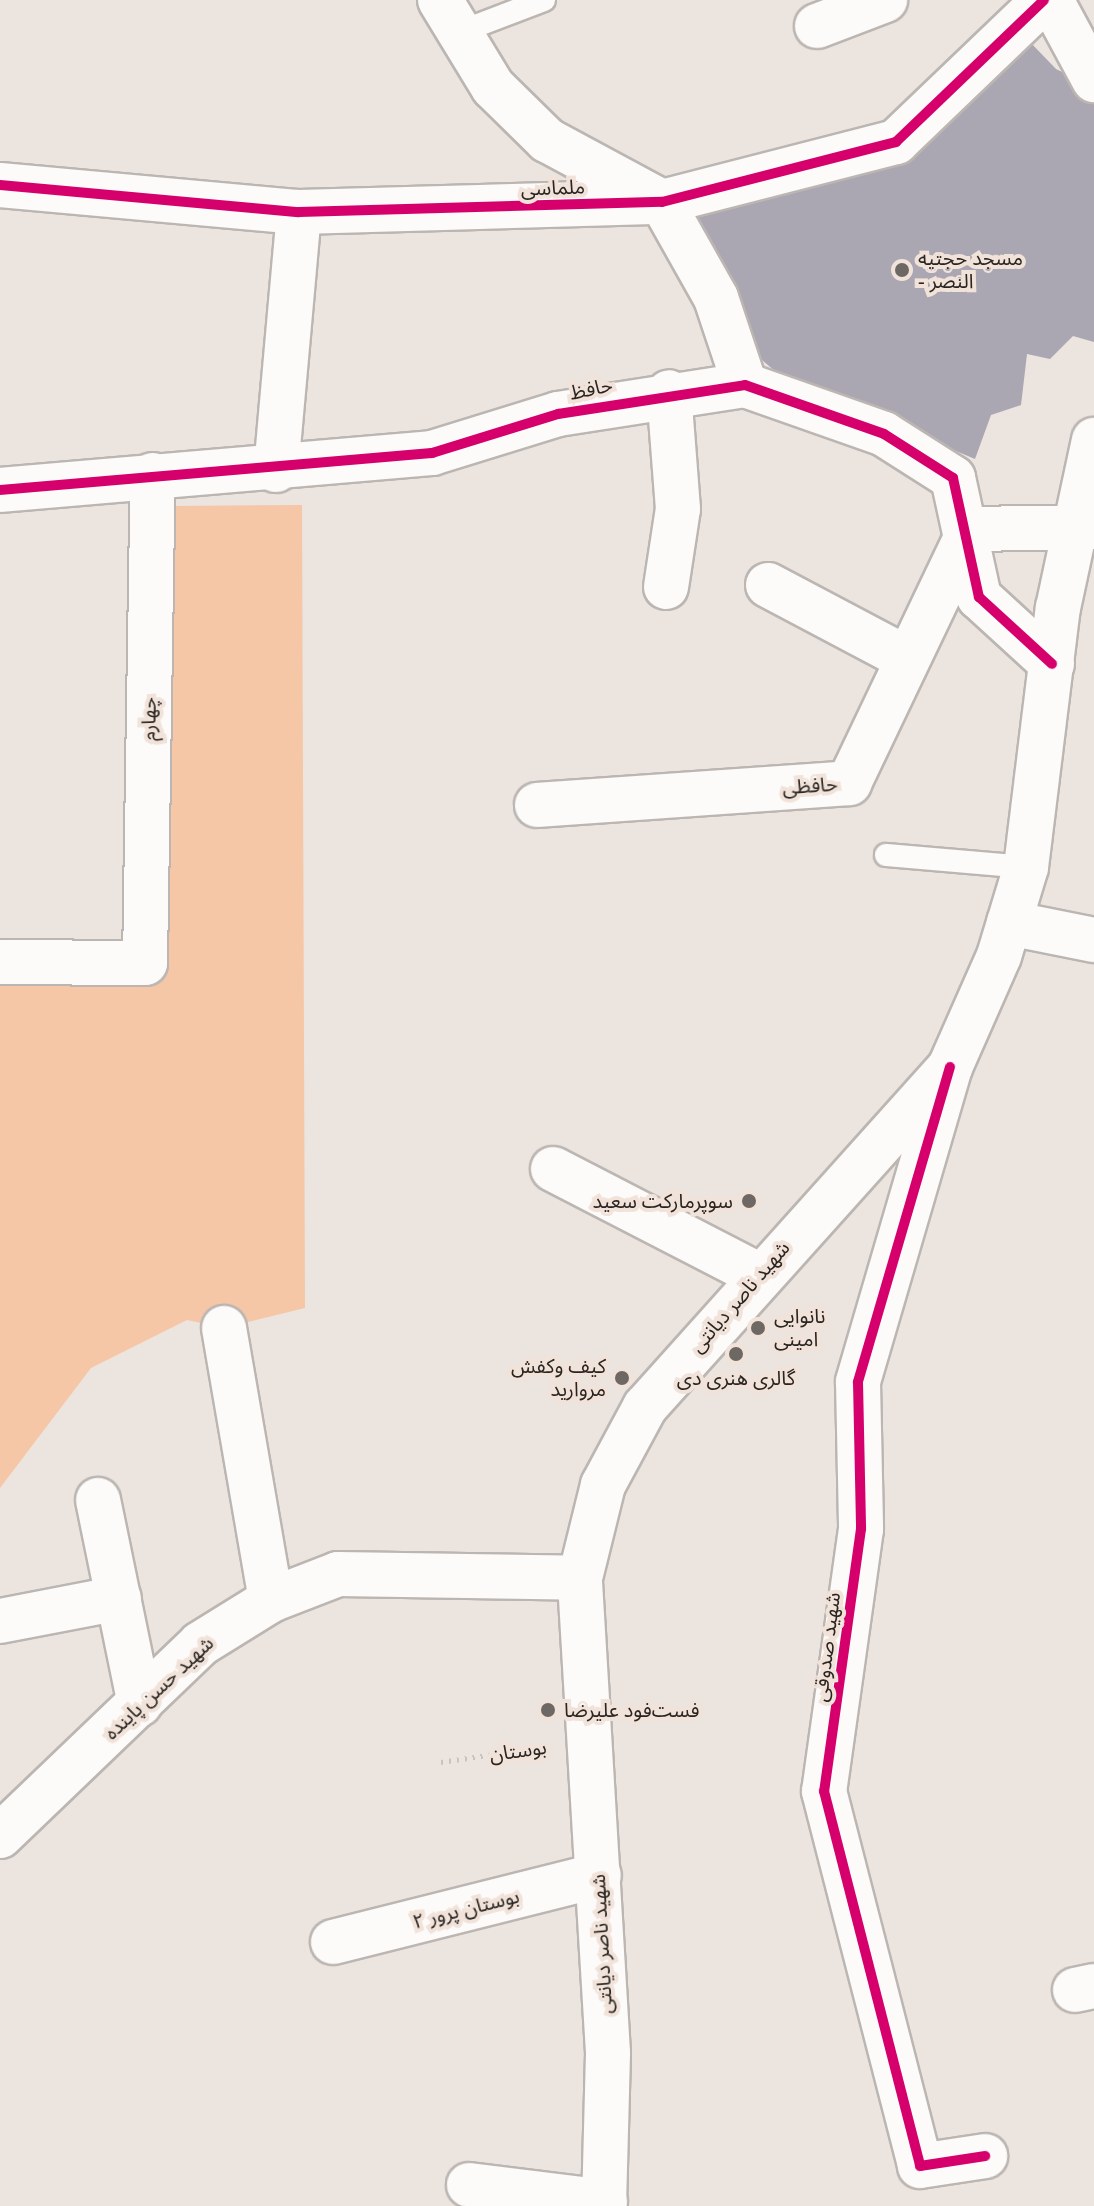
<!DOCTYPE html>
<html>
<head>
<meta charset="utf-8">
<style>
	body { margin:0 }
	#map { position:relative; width:1094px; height:2206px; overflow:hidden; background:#ece4df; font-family:"Times New Roman","Noto Sans Arabic",serif }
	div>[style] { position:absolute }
	.green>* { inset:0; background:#f5c7a7 }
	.building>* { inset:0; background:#aaa6b2 }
	.path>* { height:5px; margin-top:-2.5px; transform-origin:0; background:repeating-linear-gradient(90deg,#c6c3c1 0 2px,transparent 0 8px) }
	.roads { filter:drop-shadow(2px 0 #bcb6b2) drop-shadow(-2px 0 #bcb6b2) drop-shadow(0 2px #bcb6b2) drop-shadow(0 -2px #bcb6b2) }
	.service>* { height:22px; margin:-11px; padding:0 11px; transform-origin:11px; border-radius:11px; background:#fcfbfa }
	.minor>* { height:44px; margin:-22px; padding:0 22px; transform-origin:22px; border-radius:22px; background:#fcfbfa }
	.secondary>* { height:44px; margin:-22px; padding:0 22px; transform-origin:22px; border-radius:22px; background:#fcfbfa }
	.cycleway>* { height:10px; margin:-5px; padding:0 5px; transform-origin:5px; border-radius:5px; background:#d6006c }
	.dots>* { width:22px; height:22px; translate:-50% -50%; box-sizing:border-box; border:4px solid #f1e3da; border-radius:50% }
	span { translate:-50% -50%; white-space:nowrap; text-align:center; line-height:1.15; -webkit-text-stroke:8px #f1e3da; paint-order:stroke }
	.street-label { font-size:20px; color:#2a2521 }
	.poi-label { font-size:20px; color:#2a2521 }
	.left { translate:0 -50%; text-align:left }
	.right { translate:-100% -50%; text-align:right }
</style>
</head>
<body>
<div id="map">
	<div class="green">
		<i style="clip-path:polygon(302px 505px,305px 1308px,224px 1328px,187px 1320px,91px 1368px,0 1488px,0 969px,157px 971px,171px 506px)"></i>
	</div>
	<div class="building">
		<i style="clip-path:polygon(1029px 41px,1056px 69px,1085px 83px,1094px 100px,1094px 342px,1073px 336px,1050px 359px,1027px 354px,1021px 405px,991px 415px,975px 459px,783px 378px,754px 353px,680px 218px,910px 153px)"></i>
	</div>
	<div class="path">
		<i style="left:441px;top:1762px;width:109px;rotate:-8.4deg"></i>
	</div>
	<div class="roads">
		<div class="service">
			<i style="left:460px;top:32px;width:90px;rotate:-20.9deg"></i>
			<i style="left:886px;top:855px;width:141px;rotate:4.9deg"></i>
		</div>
		<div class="minor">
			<i style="left:440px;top:0;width:102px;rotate:58.7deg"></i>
			<i style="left:493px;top:87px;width:76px;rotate:44.5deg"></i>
			<i style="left:547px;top:140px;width:131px;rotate:28.3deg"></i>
			<i style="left:662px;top:202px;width:110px;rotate:60.6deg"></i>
			<i style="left:716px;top:298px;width:92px;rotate:71.6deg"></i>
			<i style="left:817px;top:26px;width:73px;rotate:-20.9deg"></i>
			<i style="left:0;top:185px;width:300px;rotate:5.2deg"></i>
			<i style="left:299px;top:212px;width:363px;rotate:-1.6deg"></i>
			<i style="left:662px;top:202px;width:242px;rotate:-14.4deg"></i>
			<i style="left:896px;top:142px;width:205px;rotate:-43.8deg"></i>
			<i style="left:276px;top:470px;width:259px;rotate:-84.9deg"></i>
			<i style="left:0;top:490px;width:434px;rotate:-4.9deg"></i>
			<i style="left:432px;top:453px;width:132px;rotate:-17.2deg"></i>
			<i style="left:558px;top:414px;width:189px;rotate:-8.8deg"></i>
			<i style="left:745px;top:385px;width:147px;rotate:19.4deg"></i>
			<i style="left:884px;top:434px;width:82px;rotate:32.5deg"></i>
			<i style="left:953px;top:478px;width:122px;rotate:77.7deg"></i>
			<i style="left:979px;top:597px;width:99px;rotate:42.5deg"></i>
			<i style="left:768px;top:585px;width:154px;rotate:27.9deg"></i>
			<i style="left:666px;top:587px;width:79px;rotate:-81.3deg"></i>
			<i style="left:678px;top:509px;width:117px;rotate:-94.4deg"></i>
			<i style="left:537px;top:805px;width:313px;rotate:-4deg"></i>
			<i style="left:849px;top:783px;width:281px;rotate:-64.5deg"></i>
			<i style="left:970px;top:529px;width:124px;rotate:-0.9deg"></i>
			<i style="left:1009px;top:923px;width:87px;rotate:11.3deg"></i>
			<i style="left:0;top:962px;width:145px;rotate:0.4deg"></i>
			<i style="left:145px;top:963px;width:488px;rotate:-89.1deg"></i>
			<i style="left:950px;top:1067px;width:328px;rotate:106.3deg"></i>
			<i style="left:858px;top:1382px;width:147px;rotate:88.8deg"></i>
			<i style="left:861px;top:1529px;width:265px;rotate:98deg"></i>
			<i style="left:824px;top:1791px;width:387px;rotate:75.6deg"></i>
			<i style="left:920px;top:2166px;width:66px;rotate:-8.7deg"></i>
			<i style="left:553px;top:1169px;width:231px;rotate:27.3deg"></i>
			<i style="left:224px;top:1328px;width:276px;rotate:80.2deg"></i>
			<i style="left:98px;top:1500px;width:208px;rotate:78.4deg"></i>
			<i style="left:0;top:1621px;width:121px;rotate:-10.9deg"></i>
			<i style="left:0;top:1836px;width:277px;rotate:-43.8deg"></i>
			<i style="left:200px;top:1644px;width:84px;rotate:-31.8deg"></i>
			<i style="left:271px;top:1600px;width:72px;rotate:-21.2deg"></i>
			<i style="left:338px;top:1574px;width:242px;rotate:0.9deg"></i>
			<i style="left:333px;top:1942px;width:274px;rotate:-14.1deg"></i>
			<i style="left:1075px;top:1990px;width:19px;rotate:-12deg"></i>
			<i style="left:469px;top:2185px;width:137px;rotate:7.1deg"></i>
		</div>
		<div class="secondary">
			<i style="left:1051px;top:0;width:91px;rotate:61.7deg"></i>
			<i style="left:604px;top:2206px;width:153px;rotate:-88.5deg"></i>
			<i style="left:608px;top:2053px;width:476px;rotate:-93.4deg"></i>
			<i style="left:580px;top:1578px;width:96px;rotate:-76.1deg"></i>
			<i style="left:603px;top:1485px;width:89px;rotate:-61.7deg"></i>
			<i style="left:645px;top:1407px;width:457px;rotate:-48.1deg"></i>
			<i style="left:950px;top:1067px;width:121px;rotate:-66.2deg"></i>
			<i style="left:999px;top:956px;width:93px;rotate:-73.1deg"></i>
			<i style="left:1026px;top:867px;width:261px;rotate:-83deg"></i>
			<i style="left:1058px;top:608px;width:172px;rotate:-77.9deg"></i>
		</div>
	</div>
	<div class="cycleway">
		<i style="left:0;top:185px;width:300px;rotate:5.2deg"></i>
		<i style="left:299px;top:212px;width:363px;rotate:-1.6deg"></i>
		<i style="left:662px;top:202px;width:242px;rotate:-14.4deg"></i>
		<i style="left:896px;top:142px;width:205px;rotate:-43.8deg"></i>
		<i style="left:0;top:490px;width:434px;rotate:-4.9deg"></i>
		<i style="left:432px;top:453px;width:132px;rotate:-17.2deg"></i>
		<i style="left:558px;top:414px;width:189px;rotate:-8.8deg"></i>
		<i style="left:745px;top:385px;width:147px;rotate:19.4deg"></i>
		<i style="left:884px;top:434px;width:82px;rotate:32.5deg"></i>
		<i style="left:953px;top:478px;width:122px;rotate:77.7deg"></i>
		<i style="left:979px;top:597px;width:99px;rotate:42.5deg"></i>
		<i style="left:950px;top:1067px;width:328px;rotate:106.3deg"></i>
		<i style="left:858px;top:1382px;width:147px;rotate:88.8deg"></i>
		<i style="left:861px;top:1529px;width:265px;rotate:98deg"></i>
		<i style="left:824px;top:1791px;width:387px;rotate:75.6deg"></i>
		<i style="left:920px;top:2166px;width:66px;rotate:-8.7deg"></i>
	</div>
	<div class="dots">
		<i style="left:902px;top:270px;background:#6e6864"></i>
		<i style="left:749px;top:1201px;background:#6e6864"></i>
		<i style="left:758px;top:1328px;background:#6e6864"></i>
		<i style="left:736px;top:1354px;background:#6e6864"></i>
		<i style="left:622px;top:1378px;background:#6e6864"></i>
		<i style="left:548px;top:1710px;background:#6e6864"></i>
	</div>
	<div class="street-label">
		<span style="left:553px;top:188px;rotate:-2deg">ملماسی</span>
		<span style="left:591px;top:389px;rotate:-12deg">حافظ</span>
		<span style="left:149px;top:719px;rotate:-89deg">چهارم</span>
		<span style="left:810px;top:786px;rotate:-4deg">حافظی</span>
		<span style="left:740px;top:1297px;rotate:-49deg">شهید ناصر دیانتی</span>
		<span style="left:827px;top:1647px;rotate:-83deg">شهید صدوقی</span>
		<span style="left:159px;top:1688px;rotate:-43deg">شهید حسن پاینده</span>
		<span style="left:518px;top:1751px;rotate:-8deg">بوستان</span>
		<span style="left:466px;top:1909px;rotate:-14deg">بوستان پرور ۲</span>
		<span style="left:602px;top:1944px;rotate:-93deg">شهید ناصر دیانتی</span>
	</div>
	<div class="poi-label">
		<span class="left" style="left:918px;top:270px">مسجد حجتیه<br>- النصر</span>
		<span class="right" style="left:733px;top:1201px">سوپرمارکت سعید</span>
		<span class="left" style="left:774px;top:1328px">نانوایی<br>امینی</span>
		<span class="right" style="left:606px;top:1378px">کیف و‌کفش<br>مروارید</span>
		<span style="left:736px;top:1378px">گالری هنری دی</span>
		<span class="left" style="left:564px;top:1710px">فست‌فود علیرضا</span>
	</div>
</div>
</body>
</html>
